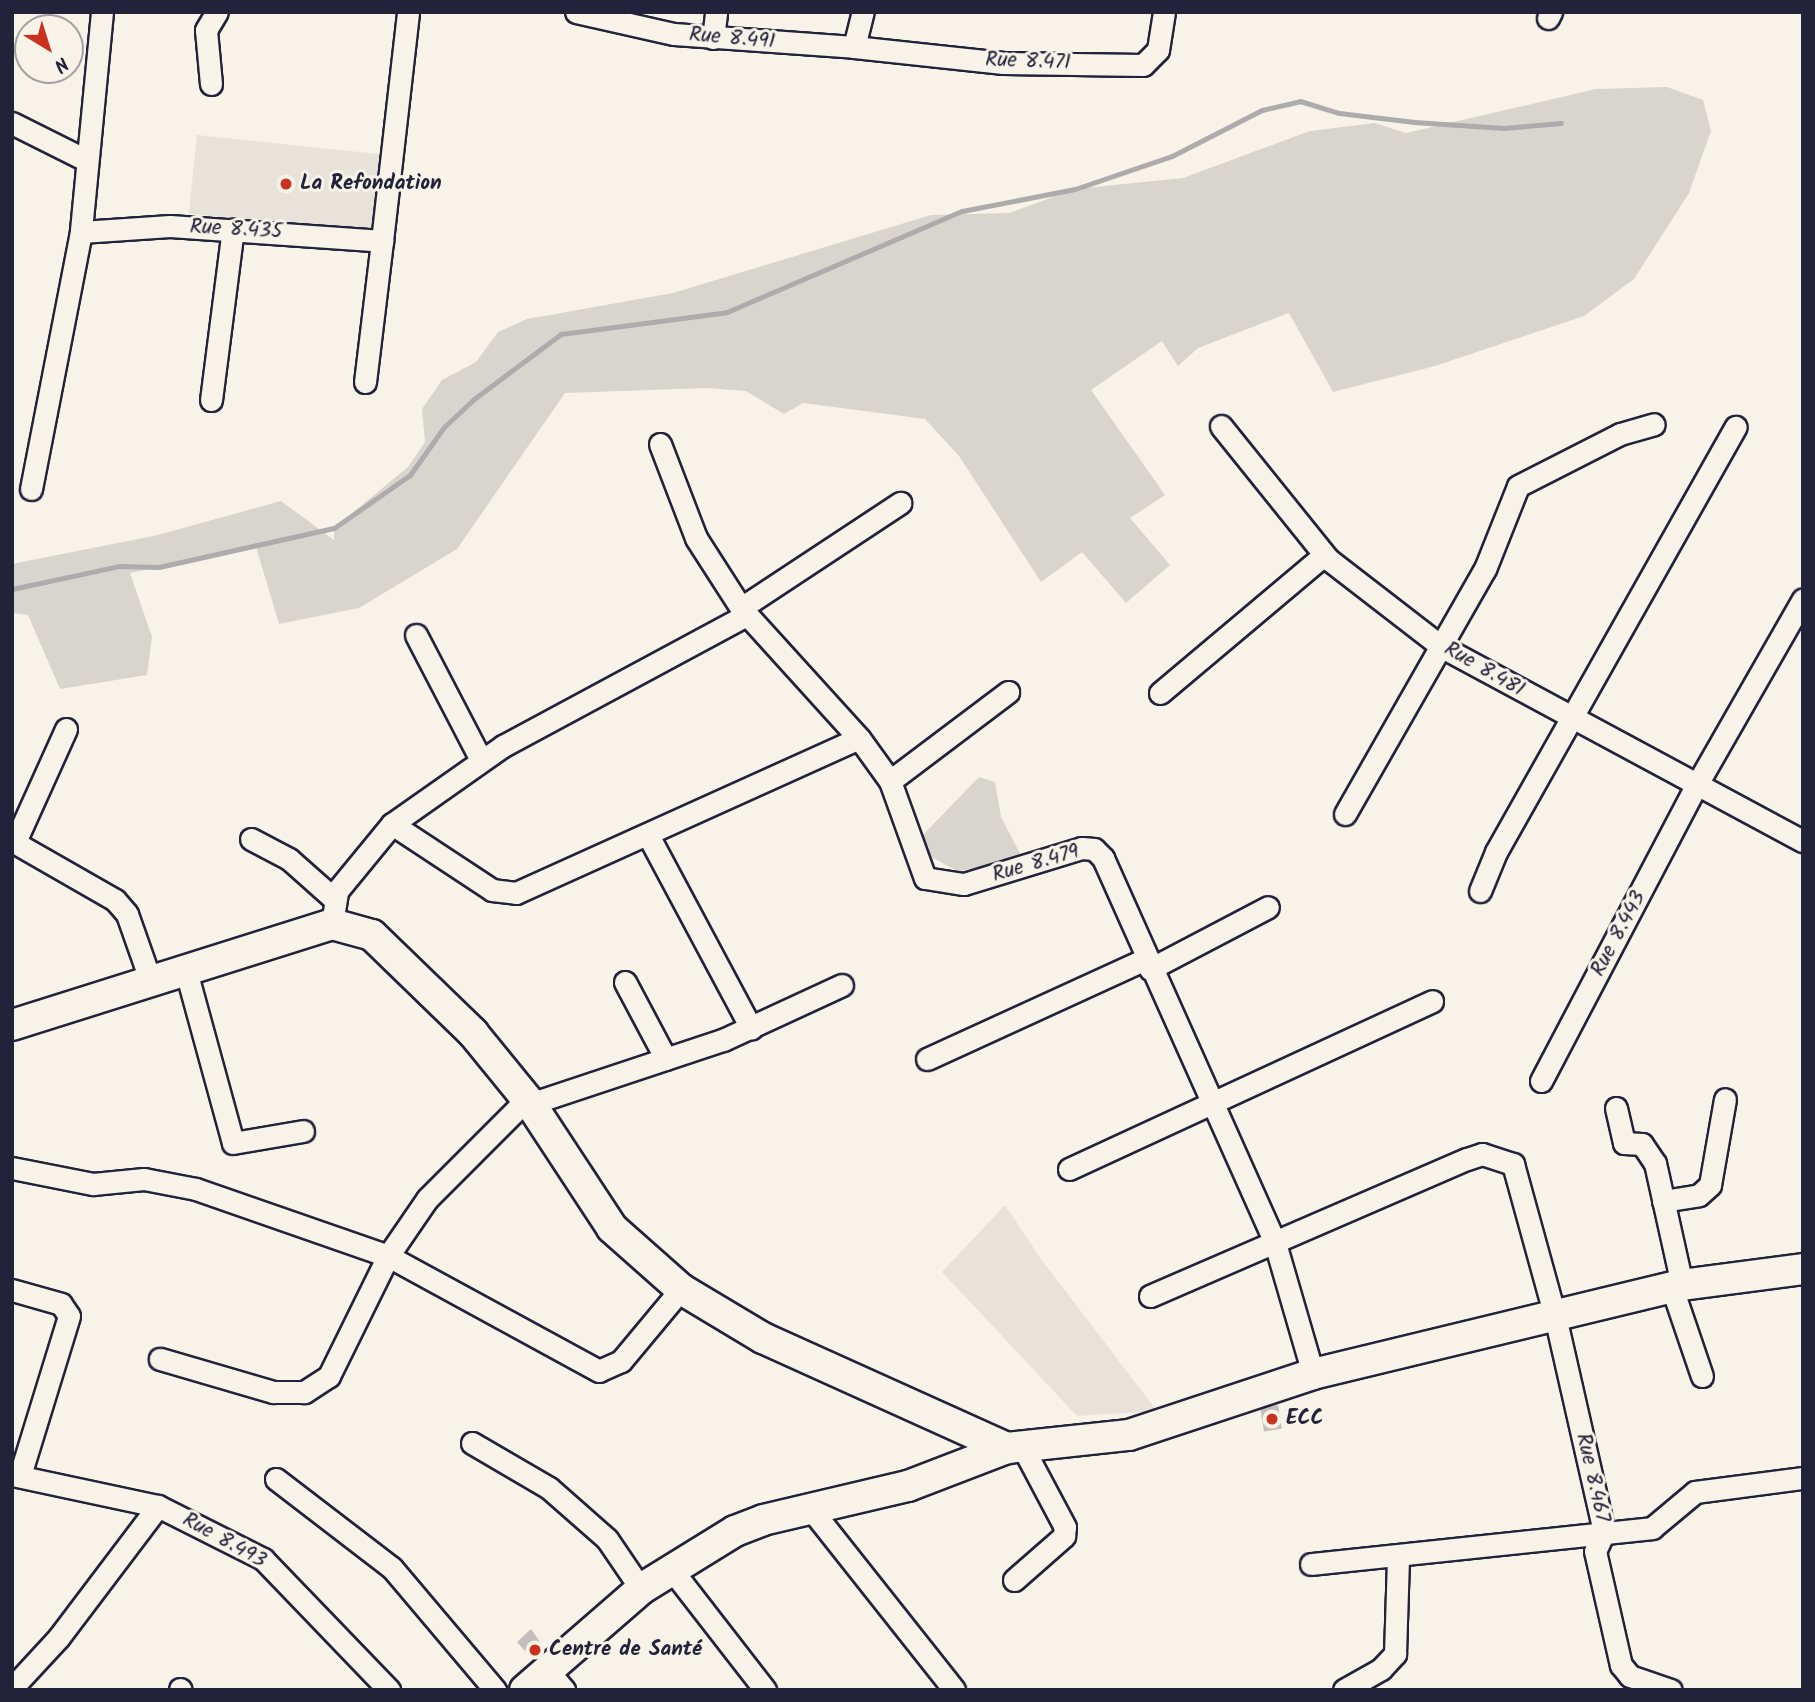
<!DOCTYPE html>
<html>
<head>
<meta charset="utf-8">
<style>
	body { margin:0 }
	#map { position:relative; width:1815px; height:1702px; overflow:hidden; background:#f7f3e8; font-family:Kalam,sans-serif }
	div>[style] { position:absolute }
	.built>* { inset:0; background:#e7e3db; transform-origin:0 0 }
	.green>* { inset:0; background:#d8d5cf }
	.stream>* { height:5px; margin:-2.5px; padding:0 2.5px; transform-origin:2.5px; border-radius:2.5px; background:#aeabad }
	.building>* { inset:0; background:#c2bfbd; transform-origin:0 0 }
	.roads { filter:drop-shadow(2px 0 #22223b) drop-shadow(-2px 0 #22223b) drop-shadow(0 2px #22223b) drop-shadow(0 -2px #22223b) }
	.street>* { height:21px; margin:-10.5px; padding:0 10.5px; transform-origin:10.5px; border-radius:10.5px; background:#f7f3e8 }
	.secondary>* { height:30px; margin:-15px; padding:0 15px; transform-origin:15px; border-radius:15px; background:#f7f3e8 }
	.dots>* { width:19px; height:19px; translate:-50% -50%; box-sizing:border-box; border:4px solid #f7f3e8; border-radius:50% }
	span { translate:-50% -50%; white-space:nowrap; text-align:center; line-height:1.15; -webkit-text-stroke:6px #f7f3e8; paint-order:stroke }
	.street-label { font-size:21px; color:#22223b }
	.poi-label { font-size:21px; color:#22223b; font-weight:700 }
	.left { translate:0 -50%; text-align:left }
	.frame { position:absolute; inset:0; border:14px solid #22223b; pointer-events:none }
	.north { position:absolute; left:14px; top:14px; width:70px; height:70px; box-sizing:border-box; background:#f7f3e8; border:2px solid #a29fa3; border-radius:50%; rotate:142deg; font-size:19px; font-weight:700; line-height:28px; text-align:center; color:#22223b }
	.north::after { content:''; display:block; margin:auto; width:24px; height:32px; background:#c8321e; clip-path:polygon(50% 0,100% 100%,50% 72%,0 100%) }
</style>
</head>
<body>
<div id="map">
	<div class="built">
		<i style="left:197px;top:135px;width:189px;height:79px;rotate:6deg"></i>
		<i style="clip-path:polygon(1005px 1205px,1041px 1259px,1157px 1411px,1077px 1416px,942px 1272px)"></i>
	</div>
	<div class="green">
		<i style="clip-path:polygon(1667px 87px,1703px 100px,1711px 131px,1689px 193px,1634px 279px,1584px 316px,1435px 366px,1333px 392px,1289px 313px,1198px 348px,1178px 366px,1162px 341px,1091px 390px,1165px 495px,1130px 518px,1170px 565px,1126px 603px,1082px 552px,1041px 582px,959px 456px,925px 419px,803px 403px,784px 414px,746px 391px,706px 388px,565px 393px,457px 549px,359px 608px,279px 624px,256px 547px,130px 573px,152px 637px,147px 675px,60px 689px,28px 615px,12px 613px,12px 564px,158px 535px,281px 501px,334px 540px,334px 528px,408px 467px,425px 442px,422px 409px,442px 380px,476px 362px,498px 332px,527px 319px,673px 293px,931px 215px,1009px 213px,1075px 189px,1183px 178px,1310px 131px,1375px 123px,1406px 133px,1596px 89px)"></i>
		<i style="clip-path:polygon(979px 777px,995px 782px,1001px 817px,1023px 859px,958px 871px,927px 855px,921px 837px)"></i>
	</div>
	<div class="stream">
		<i style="left:12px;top:589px;width:109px;rotate:-12.1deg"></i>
		<i style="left:119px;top:566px;width:40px;rotate:1.4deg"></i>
		<i style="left:159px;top:567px;width:179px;rotate:-12.6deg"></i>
		<i style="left:334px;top:528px;width:93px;rotate:-34.9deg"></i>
		<i style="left:410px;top:475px;width:59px;rotate:-54.7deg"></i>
		<i style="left:444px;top:427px;width:41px;rotate:-43deg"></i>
		<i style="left:474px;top:399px;width:109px;rotate:-36.8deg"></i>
		<i style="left:561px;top:334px;width:167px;rotate:-7.5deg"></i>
		<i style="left:727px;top:312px;width:256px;rotate:-23.3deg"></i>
		<i style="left:962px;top:211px;width:115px;rotate:-11deg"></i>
		<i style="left:1075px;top:189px;width:102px;rotate:-18.8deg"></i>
		<i style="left:1172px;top:156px;width:101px;rotate:-27.1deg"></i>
		<i style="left:1262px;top:110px;width:39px;rotate:-13deg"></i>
		<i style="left:1300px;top:101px;width:41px;rotate:17.1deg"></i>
		<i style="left:1339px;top:113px;width:76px;rotate:6.8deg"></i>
		<i style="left:1414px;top:122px;width:90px;rotate:3.8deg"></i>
		<i style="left:1504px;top:128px;width:57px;rotate:-5deg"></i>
	</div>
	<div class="building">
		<i style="left:1278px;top:1405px;width:24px;height:18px;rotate:81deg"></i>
		<i style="clip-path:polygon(531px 1629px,545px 1649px,533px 1660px,517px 1642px)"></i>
	</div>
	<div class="roads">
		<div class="street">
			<i style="left:102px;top:12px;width:221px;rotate:95.5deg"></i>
			<i style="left:81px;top:232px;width:89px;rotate:-3.9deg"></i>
			<i style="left:170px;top:226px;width:213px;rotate:4deg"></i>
			<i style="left:382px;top:241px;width:230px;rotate:-83.5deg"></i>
			<i style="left:576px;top:12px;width:100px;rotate:12.7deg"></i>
			<i style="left:674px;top:34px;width:180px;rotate:4.1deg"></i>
			<i style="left:854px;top:47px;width:36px;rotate:-76deg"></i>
			<i style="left:1548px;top:18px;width:7px;rotate:-63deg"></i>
			<i style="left:713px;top:38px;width:26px;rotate:-83deg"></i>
			<i style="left:854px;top:47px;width:150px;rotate:6.1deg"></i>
			<i style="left:1003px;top:63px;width:140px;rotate:0.8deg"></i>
			<i style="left:1143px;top:65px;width:21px;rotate:-45deg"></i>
			<i style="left:1158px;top:50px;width:38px;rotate:-81deg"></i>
			<i style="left:211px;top:84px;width:54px;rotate:-95.3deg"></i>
			<i style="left:206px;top:30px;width:21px;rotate:-59deg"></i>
			<i style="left:12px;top:123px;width:83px;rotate:26.6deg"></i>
			<i style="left:365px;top:382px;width:142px;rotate:-83.1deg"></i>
			<i style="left:211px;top:400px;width:172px;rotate:-82.7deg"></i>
			<i style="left:1221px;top:426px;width:171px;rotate:51.2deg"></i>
			<i style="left:1328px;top:559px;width:144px;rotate:37.7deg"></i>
			<i style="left:1442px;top:647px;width:410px;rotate:28.3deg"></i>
			<i style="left:660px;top:444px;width:101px;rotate:69deg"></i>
			<i style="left:696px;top:538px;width:83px;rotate:57.3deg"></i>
			<i style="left:741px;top:608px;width:176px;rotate:47.8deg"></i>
			<i style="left:859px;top:738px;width:53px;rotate:54.2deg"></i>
			<i style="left:890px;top:781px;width:103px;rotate:70.2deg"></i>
			<i style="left:925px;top:878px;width:39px;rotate:9deg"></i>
			<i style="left:964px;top:884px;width:123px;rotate:-17deg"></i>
			<i style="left:1082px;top:848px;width:12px;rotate:5deg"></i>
			<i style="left:1094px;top:849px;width:13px;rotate:45deg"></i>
			<i style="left:1103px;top:858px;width:422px;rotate:65.9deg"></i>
			<i style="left:1275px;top:1243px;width:136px;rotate:73.8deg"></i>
			<i style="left:31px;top:489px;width:262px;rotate:-79deg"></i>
			<i style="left:741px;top:608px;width:191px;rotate:-33.4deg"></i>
			<i style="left:416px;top:635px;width:141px;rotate:62.5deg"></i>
			<i style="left:1160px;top:693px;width:214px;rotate:-40.1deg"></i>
			<i style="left:890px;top:781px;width:148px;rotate:-37deg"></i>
			<i style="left:1345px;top:814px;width:282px;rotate:-60.3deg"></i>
			<i style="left:1485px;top:569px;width:89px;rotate:-68.3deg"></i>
			<i style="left:1518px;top:486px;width:114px;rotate:-27deg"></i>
			<i style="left:1620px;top:434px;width:35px;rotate:-16deg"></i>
			<i style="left:392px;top:824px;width:120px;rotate:33.4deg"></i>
			<i style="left:492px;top:890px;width:24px;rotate:7deg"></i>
			<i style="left:516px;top:893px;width:376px;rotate:-24.3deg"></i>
			<i style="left:649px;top:837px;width:217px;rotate:61.9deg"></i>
			<i style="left:251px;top:839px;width:43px;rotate:27.8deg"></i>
			<i style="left:289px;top:859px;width:59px;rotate:41.6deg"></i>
			<i style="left:12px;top:841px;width:119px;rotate:29.8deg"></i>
			<i style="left:115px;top:900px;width:18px;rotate:49deg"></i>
			<i style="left:127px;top:914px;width:72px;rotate:70.6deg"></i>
			<i style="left:15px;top:842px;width:124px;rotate:-65.7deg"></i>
			<i style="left:1480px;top:891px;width:42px;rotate:-67.7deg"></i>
			<i style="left:1496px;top:852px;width:488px;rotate:-60.6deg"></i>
			<i style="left:332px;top:924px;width:33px;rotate:-81deg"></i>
			<i style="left:337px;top:891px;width:87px;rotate:-50.6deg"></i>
			<i style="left:392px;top:824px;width:136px;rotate:-35.1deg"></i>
			<i style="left:503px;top:746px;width:276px;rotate:-28.3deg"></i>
			<i style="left:1150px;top:969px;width:133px;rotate:-27.7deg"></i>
			<i style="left:186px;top:971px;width:178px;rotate:74.7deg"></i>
			<i style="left:233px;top:1143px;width:71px;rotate:-9.7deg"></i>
			<i style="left:625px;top:982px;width:87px;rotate:62deg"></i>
			<i style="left:927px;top:1059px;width:240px;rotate:-24.6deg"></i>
			<i style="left:1541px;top:1081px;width:333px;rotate:-62.3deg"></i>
			<i style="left:1696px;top:786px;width:215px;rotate:-60.2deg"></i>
			<i style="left:1616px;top:1108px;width:36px;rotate:77deg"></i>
			<i style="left:1624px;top:1143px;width:18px;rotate:3deg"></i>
			<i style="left:1642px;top:1144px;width:23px;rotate:56deg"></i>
			<i style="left:1655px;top:1163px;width:125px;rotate:77.5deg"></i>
			<i style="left:12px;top:1168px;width:83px;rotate:11.2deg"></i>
			<i style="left:93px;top:1184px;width:51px;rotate:-5.6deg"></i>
			<i style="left:144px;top:1179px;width:53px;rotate:10.9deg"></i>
			<i style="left:196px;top:1189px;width:203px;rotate:19.2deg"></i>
			<i style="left:388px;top:1256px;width:134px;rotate:116.2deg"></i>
			<i style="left:329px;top:1376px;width:30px;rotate:147deg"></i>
			<i style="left:304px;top:1392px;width:31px;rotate:180deg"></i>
			<i style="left:273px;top:1392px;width:118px;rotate:-163.7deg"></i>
			<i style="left:1069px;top:1169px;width:400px;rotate:-24.8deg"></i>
			<i style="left:1663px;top:1201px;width:36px;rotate:-9deg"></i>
			<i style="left:1699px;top:1195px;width:15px;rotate:-42deg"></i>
			<i style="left:1710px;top:1185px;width:87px;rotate:-80.1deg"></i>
			<i style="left:1672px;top:1288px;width:93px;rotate:71.2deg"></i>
			<i style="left:681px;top:1289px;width:94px;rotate:129.8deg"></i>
			<i style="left:621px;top:1361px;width:24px;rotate:156deg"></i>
			<i style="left:599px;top:1371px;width:240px;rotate:-151.4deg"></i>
			<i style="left:388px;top:1256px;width:69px;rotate:-55.6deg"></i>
			<i style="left:427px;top:1199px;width:129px;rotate:-45deg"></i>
			<i style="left:518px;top:1108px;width:216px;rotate:-18.4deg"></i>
			<i style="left:723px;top:1040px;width:131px;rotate:-24.8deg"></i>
			<i style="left:12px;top:1290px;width:51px;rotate:15.9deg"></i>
			<i style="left:61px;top:1304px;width:14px;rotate:56deg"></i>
			<i style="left:69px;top:1316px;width:166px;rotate:107.1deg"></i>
			<i style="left:1150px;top:1296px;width:345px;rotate:-23.4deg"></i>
			<i style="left:1467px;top:1159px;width:16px;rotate:-18deg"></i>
			<i style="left:1482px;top:1154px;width:33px;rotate:18deg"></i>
			<i style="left:1513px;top:1164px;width:158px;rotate:74.6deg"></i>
			<i style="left:1555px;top:1316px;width:221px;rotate:77.2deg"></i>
			<i style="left:1604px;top:1532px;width:21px;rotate:115deg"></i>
			<i style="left:1595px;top:1551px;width:117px;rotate:77.2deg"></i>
			<i style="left:1621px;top:1665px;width:14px;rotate:51deg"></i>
			<i style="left:1630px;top:1676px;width:43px;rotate:18.9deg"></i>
			<i style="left:472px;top:1443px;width:89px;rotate:30.3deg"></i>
			<i style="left:549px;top:1488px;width:77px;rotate:41.3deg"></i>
			<i style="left:607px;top:1539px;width:60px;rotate:55.8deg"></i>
			<i style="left:12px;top:1475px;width:149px;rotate:12deg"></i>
			<i style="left:158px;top:1506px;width:118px;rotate:26.8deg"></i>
			<i style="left:263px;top:1559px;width:182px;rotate:46.1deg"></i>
			<i style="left:276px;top:1479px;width:146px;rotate:37.5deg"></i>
			<i style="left:392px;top:1568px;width:160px;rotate:49.8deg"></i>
			<i style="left:810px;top:1508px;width:232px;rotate:51.6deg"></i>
			<i style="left:1311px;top:1564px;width:343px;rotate:-6deg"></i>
			<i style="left:1652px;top:1528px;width:56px;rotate:-39.9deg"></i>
			<i style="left:1695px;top:1492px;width:109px;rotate:-7.4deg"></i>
			<i style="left:672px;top:1570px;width:152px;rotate:52.2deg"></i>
			<i style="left:1014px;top:1580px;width:67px;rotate:-41.3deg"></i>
			<i style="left:1064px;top:1536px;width:9px;rotate:-84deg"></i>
			<i style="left:1065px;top:1527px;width:89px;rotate:-118deg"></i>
			<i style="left:546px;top:1669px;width:28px;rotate:49deg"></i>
			<i style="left:12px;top:1688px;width:69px;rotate:-47.3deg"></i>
			<i style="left:59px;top:1637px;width:164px;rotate:-52.9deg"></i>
			<i style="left:180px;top:1689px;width:1px;rotate:45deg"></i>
			<i style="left:1344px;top:1690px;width:43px;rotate:-29.6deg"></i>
			<i style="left:1381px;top:1669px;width:21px;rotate:-47deg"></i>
			<i style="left:1395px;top:1654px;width:96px;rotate:-88.2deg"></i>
		</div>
		<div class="secondary">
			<i style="left:12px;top:1025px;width:336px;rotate:-17.5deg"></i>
			<i style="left:332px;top:924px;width:41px;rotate:15.4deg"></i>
			<i style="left:372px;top:935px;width:141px;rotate:44.1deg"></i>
			<i style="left:473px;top:1033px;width:90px;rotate:50.8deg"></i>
			<i style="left:530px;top:1103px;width:149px;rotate:56.7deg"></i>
			<i style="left:612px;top:1228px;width:92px;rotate:41.5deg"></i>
			<i style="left:681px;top:1289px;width:96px;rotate:30.9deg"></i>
			<i style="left:763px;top:1338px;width:268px;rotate:24.3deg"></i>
			<i style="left:1007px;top:1448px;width:123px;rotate:-6.1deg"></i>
			<i style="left:1129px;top:1435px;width:194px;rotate:-18.3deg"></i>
			<i style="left:1313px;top:1374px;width:380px;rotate:-13.6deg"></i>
			<i style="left:1682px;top:1285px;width:122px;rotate:-7.5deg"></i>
			<i style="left:525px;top:1690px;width:154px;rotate:-41deg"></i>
			<i style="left:641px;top:1589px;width:110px;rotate:-31.7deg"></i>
			<i style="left:735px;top:1531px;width:30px;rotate:-21deg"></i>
			<i style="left:763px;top:1520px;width:149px;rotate:-13.2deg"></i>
			<i style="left:908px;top:1486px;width:106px;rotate:-21deg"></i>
		</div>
	</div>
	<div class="dots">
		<i style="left:286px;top:184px;background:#c8321e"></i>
		<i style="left:1272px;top:1419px;background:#c8321e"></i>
		<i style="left:535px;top:1650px;background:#c8321e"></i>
	</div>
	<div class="street-label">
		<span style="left:732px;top:39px;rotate:5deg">Rue 8.491</span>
		<span style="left:1028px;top:62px;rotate:2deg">Rue 8.471</span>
		<span style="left:236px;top:230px;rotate:3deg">Rue 8.435</span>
		<span style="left:1484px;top:670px;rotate:30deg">Rue 8.481</span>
		<span style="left:1036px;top:864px;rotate:-16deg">Rue 8.479</span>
		<span style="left:1619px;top:934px;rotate:-62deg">Rue 8.443</span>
		<span style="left:1592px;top:1478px;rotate:77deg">Rue 8.467</span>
		<span style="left:224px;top:1541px;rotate:29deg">Rue 8.493</span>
	</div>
	<div class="poi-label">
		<span class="left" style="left:300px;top:184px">La Refondation</span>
		<span class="left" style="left:1286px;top:1419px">ECC</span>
		<span class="left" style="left:549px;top:1650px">Centre de Santé</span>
	</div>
	<div class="frame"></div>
	<div class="north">N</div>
</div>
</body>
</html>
